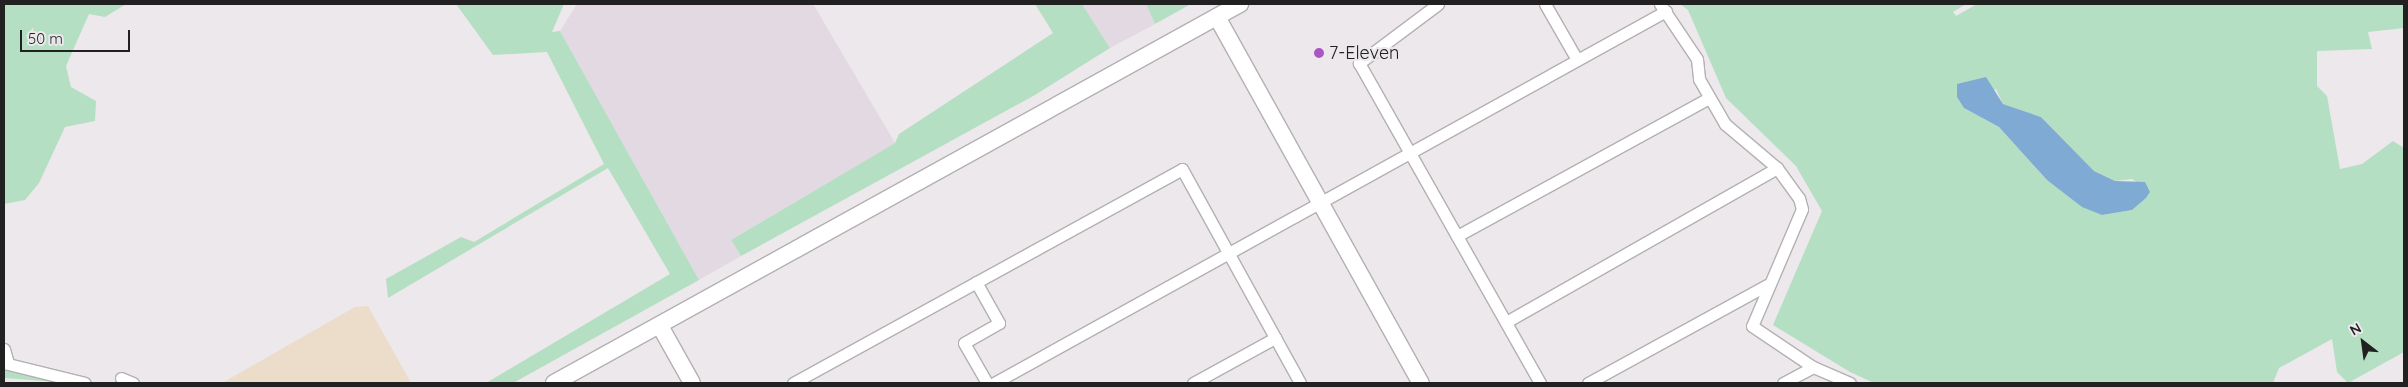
<!DOCTYPE html>
<html>
<head>
<meta charset="utf-8">
<style>
	body { margin:0 }
	#map { position:relative; width:2408px; height:387px; overflow:hidden; background:#ece8eb; font-family:Quicksand,sans-serif }
	div>[style] { position:absolute }
	.commercial>* { inset:0; background:#ecddca }
	.built>* { inset:0; background:#e2d9e2 }
	.green>* { inset:0; background:#b5dfc3 }
	.water>* { inset:0; background:#7eaad3 }
	.roads { filter:drop-shadow(1px 0 #b3b0b3) drop-shadow(-1px 0 #b3b0b3) drop-shadow(0 1px #b3b0b3) drop-shadow(0 -1px #b3b0b3) }
	.street>* { height:11px; margin:-5.5px; padding:0 5.5px; transform-origin:5.5px; border-radius:5.5px; background:#fff }
	.secondary>* { height:16px; margin:-8px; padding:0 8px; transform-origin:8px; border-radius:8px; background:#fff }
	.dots>* { width:14px; height:14px; translate:-50% -50%; box-sizing:border-box; border:2px solid #ece8eb; border-radius:50% }
	span { translate:-50% -50%; white-space:nowrap; text-align:center; line-height:1.15; -webkit-text-stroke:4.5px #ece8eb; paint-order:stroke }
	.poi-label { font-size:18px; color:#222122 }
	.left { translate:0 -50%; text-align:left }
	.frame { position:absolute; inset:0; border:5px solid #222122; pointer-events:none }
	.north { position:absolute; left:2338px; top:317px; width:50px; height:50px; -webkit-text-stroke:4px #ece8eb; paint-order:stroke; rotate:330deg; font-size:14px; font-weight:700; line-height:20px; text-align:center; color:#222122 }
	.north::after { content:''; display:block; margin:auto; width:18px; height:22px; background:#222122; clip-path:polygon(50% 0,100% 100%,50% 72%,0 100%) }
	.scale { position:absolute; left:20px; top:30px; width:110px; height:22px; box-sizing:border-box; border:2px solid #222122; border-top:0; padding-left:6px; font-size:15px; line-height:18px; white-space:nowrap; color:#222122; -webkit-text-stroke:4px #ece8eb; paint-order:stroke }
</style>
</head>
<body>
<div id="map">
	<div class="commercial">
		<i style="clip-path:polygon(368px 306px,411px 383px,222px 383px,355px 307px)"></i>
	</div>
	<div class="built">
		<i style="clip-path:polygon(577px 4px,813px 4px,895px 143px,731px 240px,741px 256px,699px 280px,560px 31px)"></i>
		<i style="clip-path:polygon(1082px 4px,1146px 4px,1155px 24px,1110px 48px)"></i>
	</div>
	<div class="green">
		<i style="clip-path:polygon(4px 4px,126px 4px,105px 17px,89px 14px,66px 66px,71px 87px,96px 101px,95px 121px,65px 127px,39px 183px,25px 200px,4px 204px)"></i>
		<i style="clip-path:polygon(456px 4px,564px 4px,552px 32px,560px 31px,699px 280px,513px 383px,486px 383px,670px 274px,608px 168px,388px 298px,386px 279px,461px 237px,474px 242px,604px 164px,547px 52px,493px 55px)"></i>
		<i style="clip-path:polygon(1035px 4px,1082px 4px,1110px 48px,1035px 95px,741px 256px,731px 240px,895px 143px,899px 134px,1053px 33px)"></i>
		<i style="clip-path:polygon(1146px 4px,1191px 4px,1155px 24px)"></i>
		<i style="clip-path:polygon(evenodd,1680px 4px,1966px 4px,1953px 12px,1956px 16px,1977px 4px,2404px 4px,2404px 28px,2368px 32px,2372px 49px,2317px 51px,2317px 86px,2327px 96px,2340px 169px,2362px 164px,2393px 141px,2404px 148px,2404px 352px,2348px 383px,2337px 372px,2332px 339px,2279px 368px,2273px 383px,1874px 383px,1850px 372px,1773px 325px,1822px 211px,1796px 166px,1726px 98px,1688px 10px,1680px 4px,1996px 89px,2003px 104px,2041px 117px,2094px 171px,2115px 181px,2132px 179px,2150px 192px,2146px 198px,2132px 210px,2102px 215px,2047px 180px,1999px 127px,1964px 108px,1996px 89px)"></i>
		<i style="clip-path:polygon(4px 370px,72px 383px,4px 378px)"></i>
	</div>
	<div class="water">
		<i style="clip-path:polygon(1986px 77px,2003px 104px,2041px 117px,2094px 171px,2115px 181px,2145px 182px,2150px 192px,2146px 198px,2132px 210px,2102px 215px,2082px 207px,2047px 180px,1999px 127px,1964px 108px,1957px 97px,1957px 84px)"></i>
	</div>
	<div class="roads">
		<div class="street">
			<i style="left:1438px;top:4px;width:99px;rotate:143.2deg"></i>
			<i style="left:1359px;top:63px;width:368px;rotate:60.5deg"></i>
			<i style="left:1545px;top:4px;width:62px;rotate:60.1deg"></i>
			<i style="left:1660px;top:4px;width:66px;rotate:56.1deg"></i>
			<i style="left:1697px;top:59px;width:20px;rotate:84deg"></i>
			<i style="left:1699px;top:79px;width:52px;rotate:60deg"></i>
			<i style="left:1725px;top:124px;width:68px;rotate:40.2deg"></i>
			<i style="left:1777px;top:168px;width:37px;rotate:54deg"></i>
			<i style="left:1799px;top:198px;width:11px;rotate:75deg"></i>
			<i style="left:1802px;top:209px;width:127px;rotate:113.1deg"></i>
			<i style="left:1752px;top:326px;width:73px;rotate:33.9deg"></i>
			<i style="left:1813px;top:367px;width:40px;rotate:23.4deg"></i>
			<i style="left:1457px;top:236px;width:287px;rotate:-28.7deg"></i>
			<i style="left:976px;top:282px;width:47px;rotate:60.7deg"></i>
			<i style="left:999px;top:323px;width:40px;rotate:150.3deg"></i>
			<i style="left:964px;top:343px;width:46px;rotate:60.1deg"></i>
			<i style="left:1506px;top:322px;width:312px;rotate:-29.6deg"></i>
			<i style="left:4px;top:349px;width:15px;rotate:74deg"></i>
			<i style="left:4px;top:363px;width:83px;rotate:13.9deg"></i>
			<i style="left:121px;top:378px;width:13px;rotate:23deg"></i>
			<i style="left:793px;top:383px;width:444px;rotate:-28.8deg"></i>
			<i style="left:1182px;top:169px;width:244px;rotate:61.1deg"></i>
			<i style="left:994px;top:383px;width:768px;rotate:-28.97deg"></i>
			<i style="left:1193px;top:383px;width:94px;rotate:-28.8deg"></i>
			<i style="left:1588px;top:383px;width:204px;rotate:-28.7deg"></i>
			<i style="left:1783px;top:383px;width:34px;rotate:-28deg"></i>
		</div>
		<div class="secondary">
			<i style="left:1217px;top:17px;width:419px;rotate:60.9deg"></i>
			<i style="left:660px;top:326px;width:65px;rotate:60.7deg"></i>
			<i style="left:554px;top:383px;width:784px;rotate:-28.92deg"></i>
		</div>
	</div>
	<div class="dots">
		<i style="left:1319px;top:53px;background:#aa55c4"></i>
	</div>
	<div class="poi-label">
		<span class="left" style="left:1329px;top:53px">7-Eleven</span>
	</div>
	<div class="frame"></div>
	<div class="north">N</div>
	<div class="scale">50 m</div>
</div>
</body>
</html>
